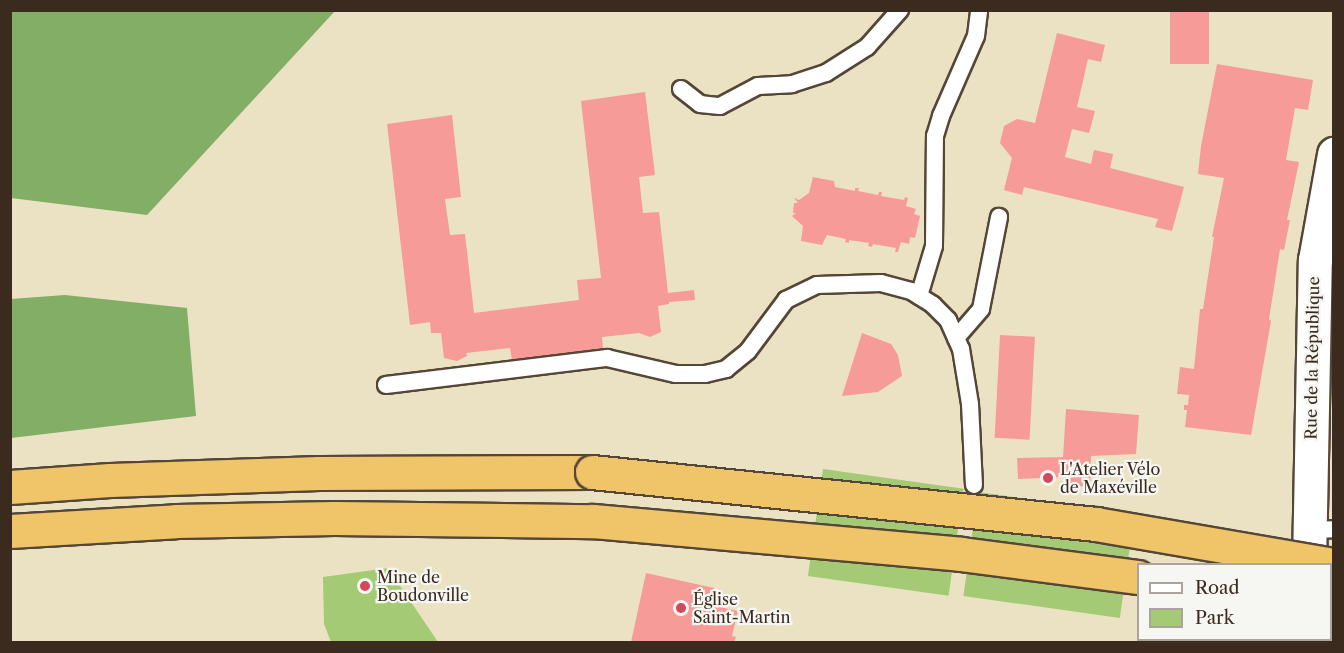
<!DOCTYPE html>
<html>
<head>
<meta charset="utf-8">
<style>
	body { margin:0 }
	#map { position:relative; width:1344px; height:653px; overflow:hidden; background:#ebe2c3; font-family:"Libre Caslon Text",serif }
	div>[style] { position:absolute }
	.green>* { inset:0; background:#a4ca75; transform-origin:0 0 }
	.forest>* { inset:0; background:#83ae66 }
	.building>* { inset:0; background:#f69b97; transform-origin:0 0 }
	.roads { filter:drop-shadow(2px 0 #554637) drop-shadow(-2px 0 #554637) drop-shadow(0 2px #554637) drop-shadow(0 -2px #554637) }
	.service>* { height:16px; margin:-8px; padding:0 8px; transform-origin:8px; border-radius:8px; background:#fff }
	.tertiary>* { height:33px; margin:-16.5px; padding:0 16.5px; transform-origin:16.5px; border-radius:16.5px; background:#fff }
	.motorway>* { height:33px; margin:-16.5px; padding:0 16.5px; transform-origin:16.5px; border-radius:16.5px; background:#f0c469 }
	.bridges { filter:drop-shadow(2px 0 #554637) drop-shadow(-2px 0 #554637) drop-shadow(0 2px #554637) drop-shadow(0 -2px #554637) }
	.motorway-bridge>* { height:33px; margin:-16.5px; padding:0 16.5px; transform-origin:16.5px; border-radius:16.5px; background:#f0c469 }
	.dots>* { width:16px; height:16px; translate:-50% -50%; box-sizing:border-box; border:3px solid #f6f6f2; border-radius:50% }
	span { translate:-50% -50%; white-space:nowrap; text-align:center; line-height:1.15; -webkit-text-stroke:4.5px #f6f6f2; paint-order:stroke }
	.street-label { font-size:16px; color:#3b2a1e }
	.poi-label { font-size:16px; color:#3b2a1e }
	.left { translate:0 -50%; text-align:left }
	.frame { position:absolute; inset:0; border:12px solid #3b2a1e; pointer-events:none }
	.legend { position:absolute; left:1137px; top:563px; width:195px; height:78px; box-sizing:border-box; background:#f6f6f2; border:2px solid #aba49d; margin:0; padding:8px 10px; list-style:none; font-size:18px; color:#3b2a1e }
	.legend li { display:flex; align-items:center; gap:12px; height:30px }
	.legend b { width:30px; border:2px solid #aba49d }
</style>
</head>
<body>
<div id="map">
	<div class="green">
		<i style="left:823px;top:469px;width:142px;height:108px;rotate:8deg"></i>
		<i style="left:978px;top:492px;width:158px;height:105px;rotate:8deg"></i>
		<i style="clip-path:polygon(388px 568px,438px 642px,331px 642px,324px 624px,323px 577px)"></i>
	</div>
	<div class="forest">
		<i style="clip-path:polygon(11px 10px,335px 10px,335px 11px,147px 215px,11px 198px)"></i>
		<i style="clip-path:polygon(65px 295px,187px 308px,196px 416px,11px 438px,11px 299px)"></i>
	</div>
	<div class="building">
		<i style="left:1170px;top:10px;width:39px;height:54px"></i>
		<i style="clip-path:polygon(1057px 33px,1105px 45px,1101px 62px,1088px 59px,1077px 107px,1095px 111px,1089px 133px,1072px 129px,1065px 157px,1091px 164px,1094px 150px,1113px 154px,1110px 168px,1184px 187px,1172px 231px,1155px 227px,1158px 219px,1024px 187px,1022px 195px,1004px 190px,1012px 158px,1000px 143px,1004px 126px,1017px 119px,1035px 123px)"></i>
		<i style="clip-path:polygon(1217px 64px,1313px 80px,1308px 110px,1295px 108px,1286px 160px,1299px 162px,1287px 220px,1290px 220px,1284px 250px,1280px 249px,1269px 319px,1271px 321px,1251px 435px,1185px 427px,1187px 410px,1184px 410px,1184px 405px,1188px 405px,1189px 395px,1177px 394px,1180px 367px,1194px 369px,1200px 309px,1203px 309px,1214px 237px,1212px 237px,1224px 178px,1198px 174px,1201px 146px)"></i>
		<i style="clip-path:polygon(645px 92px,655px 175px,639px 177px,643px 213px,659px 212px,668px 293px,694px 290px,695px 300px,669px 302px,669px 304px,658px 306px,661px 332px,650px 337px,639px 333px,602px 337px,603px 349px,512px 360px,510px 348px,466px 353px,467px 356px,457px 361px,444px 358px,441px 333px,431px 333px,430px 322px,410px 325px,387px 124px,452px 115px,461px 197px,445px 199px,450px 235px,465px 234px,474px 313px,579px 300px,577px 280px,601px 278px,581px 101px)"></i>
		<i style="clip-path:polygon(813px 177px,834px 181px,835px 187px,855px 191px,855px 188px,859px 188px,858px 191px,878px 195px,879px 192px,882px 192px,881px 196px,904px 200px,905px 197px,908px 198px,906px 206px,916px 209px,914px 214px,920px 216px,915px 238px,910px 237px,909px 244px,901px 242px,898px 252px,895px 252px,896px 248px,873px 244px,872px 247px,868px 246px,869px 243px,849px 240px,849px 243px,845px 242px,846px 239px,827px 235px,822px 245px,801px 241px,803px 226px,792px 216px,796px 213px,793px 213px,794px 203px,798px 203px,794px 198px,799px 200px,809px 193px)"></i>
		<i style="clip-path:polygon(862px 333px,891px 344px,898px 355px,902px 376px,878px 392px,842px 396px)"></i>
		<i style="left:1000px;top:335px;width:35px;height:103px;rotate:3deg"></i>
		<i style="clip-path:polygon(1066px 409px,1139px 415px,1136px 454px,1091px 456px,1090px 486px,1066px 487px,1065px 477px,1018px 479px,1017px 458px,1063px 457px)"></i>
		<i style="clip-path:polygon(646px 573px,714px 588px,711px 605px,738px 611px,732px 636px,736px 637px,734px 642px,631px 642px)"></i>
	</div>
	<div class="roads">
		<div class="service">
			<i style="left:681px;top:89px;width:24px;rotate:38deg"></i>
			<i style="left:700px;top:104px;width:20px;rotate:6deg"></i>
			<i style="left:720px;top:106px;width:43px;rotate:-27.8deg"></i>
			<i style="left:758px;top:86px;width:34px;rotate:-3deg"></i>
			<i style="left:792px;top:84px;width:36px;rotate:-18deg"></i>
			<i style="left:826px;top:73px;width:49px;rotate:-32.4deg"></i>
			<i style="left:867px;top:47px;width:50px;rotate:-48.3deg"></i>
			<i style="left:919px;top:296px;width:52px;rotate:-73.3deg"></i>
			<i style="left:934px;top:246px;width:110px;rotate:-89.5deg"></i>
			<i style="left:935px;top:136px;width:21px;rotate:-73deg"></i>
			<i style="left:941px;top:116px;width:87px;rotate:-66.4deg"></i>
			<i style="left:976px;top:36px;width:26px;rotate:-83deg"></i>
			<i style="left:956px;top:338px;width:38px;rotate:-49deg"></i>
			<i style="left:981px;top:309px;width:94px;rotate:-78.9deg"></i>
			<i style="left:386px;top:385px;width:223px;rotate:-7deg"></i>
			<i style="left:607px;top:358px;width:71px;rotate:13.1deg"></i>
			<i style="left:676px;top:374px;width:29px"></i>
			<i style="left:705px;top:374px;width:22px;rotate:-13deg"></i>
			<i style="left:726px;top:369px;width:28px;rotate:-39deg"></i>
			<i style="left:748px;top:351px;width:64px;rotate:-53.3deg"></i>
			<i style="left:786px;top:300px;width:34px;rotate:-26deg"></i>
			<i style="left:817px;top:285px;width:64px;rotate:-1.8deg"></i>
			<i style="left:881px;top:283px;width:31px;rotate:15deg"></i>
			<i style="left:911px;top:291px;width:26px;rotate:32deg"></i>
			<i style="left:933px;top:305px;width:21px;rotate:45deg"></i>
			<i style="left:948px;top:320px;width:32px;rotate:66deg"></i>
			<i style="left:961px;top:349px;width:56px;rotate:80.7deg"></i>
			<i style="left:970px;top:404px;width:81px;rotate:87.2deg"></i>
			<i style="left:1311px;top:530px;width:23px;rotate:-2deg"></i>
		</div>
		<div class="tertiary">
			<i style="left:1309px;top:564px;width:304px;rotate:-88.9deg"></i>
			<i style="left:1315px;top:260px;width:108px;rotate:-79.8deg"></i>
			<i style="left:1291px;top:642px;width:2px;rotate:-63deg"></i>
		</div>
		<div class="motorway">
			<i style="left:10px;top:487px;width:100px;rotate:-4deg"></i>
			<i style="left:110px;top:480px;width:209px;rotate:-1.9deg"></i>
			<i style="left:319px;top:473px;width:273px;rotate:-0.2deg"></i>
			<i style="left:10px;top:531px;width:166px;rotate:-3.4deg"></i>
			<i style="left:176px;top:521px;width:158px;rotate:-1.1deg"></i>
			<i style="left:334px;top:518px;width:259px;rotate:0.7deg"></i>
			<i style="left:593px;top:521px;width:369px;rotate:5.1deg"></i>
			<i style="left:961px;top:554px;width:178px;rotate:7.4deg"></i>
			<i style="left:1330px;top:610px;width:4px"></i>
		</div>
	</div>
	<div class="bridges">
		<div class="motorway-bridge">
			<i style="left:592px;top:472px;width:507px;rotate:5.89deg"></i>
			<i style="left:1096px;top:524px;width:242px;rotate:9.8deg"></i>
		</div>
	</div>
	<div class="dots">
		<i style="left:1048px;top:478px;background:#d1495b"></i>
		<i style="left:365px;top:586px;background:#d1495b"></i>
		<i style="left:681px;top:608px;background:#d1495b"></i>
	</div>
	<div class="street-label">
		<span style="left:1312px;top:358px;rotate:-89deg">Rue de la République</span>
	</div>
	<div class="poi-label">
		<span class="left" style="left:1060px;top:478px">L'Atelier Vélo<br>de Maxéville</span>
		<span class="left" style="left:377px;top:586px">Mine de<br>Boudonville</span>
		<span class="left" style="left:693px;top:608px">Église<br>Saint-Martin</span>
	</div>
	<div class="frame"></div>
	<ul class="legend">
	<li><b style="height:8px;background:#fff"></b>Road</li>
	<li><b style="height:16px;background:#a4ca75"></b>Park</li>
	</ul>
</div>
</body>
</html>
